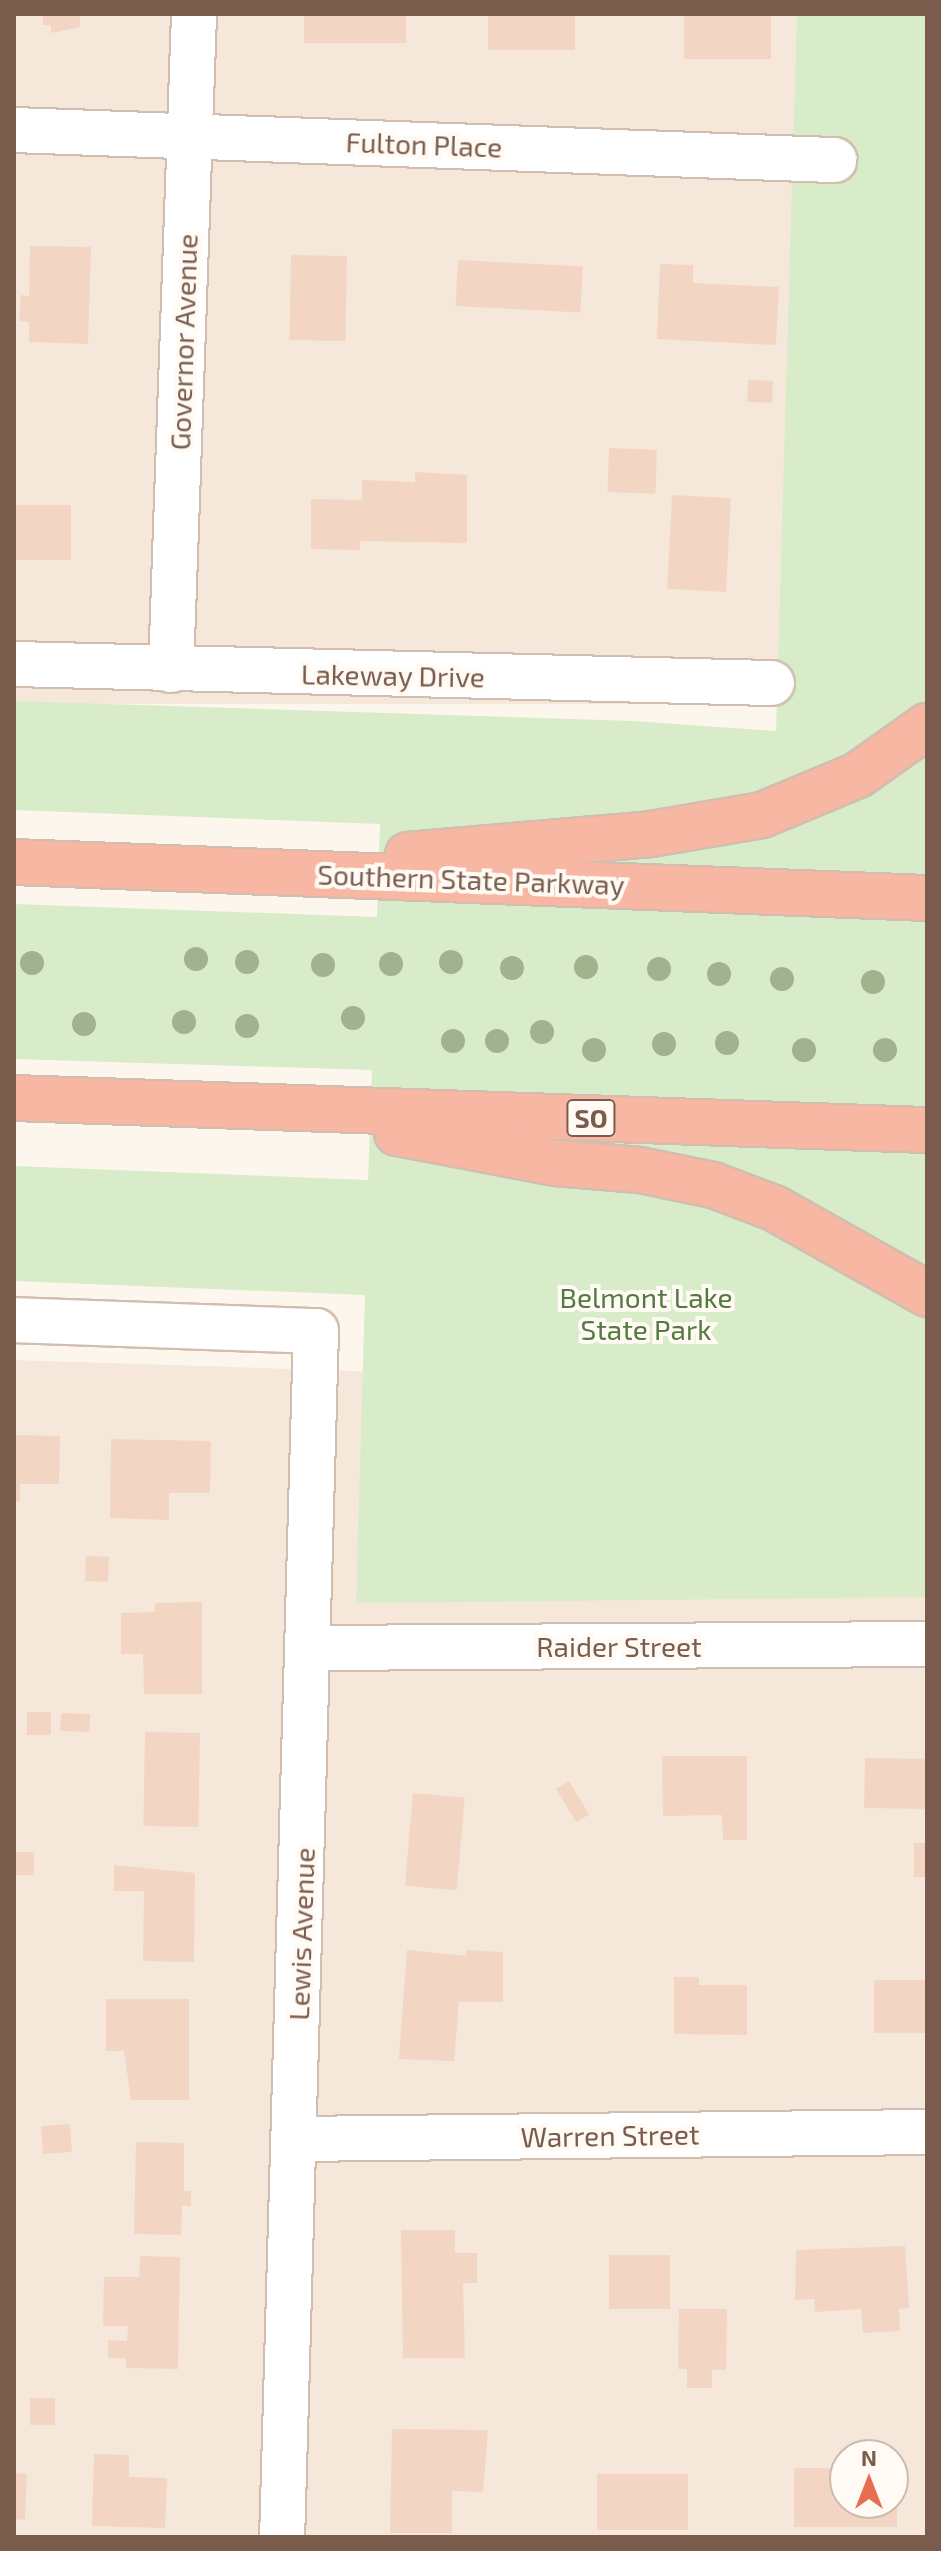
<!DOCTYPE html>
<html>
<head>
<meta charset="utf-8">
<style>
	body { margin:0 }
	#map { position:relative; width:941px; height:2551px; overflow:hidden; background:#fdf6ec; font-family:"Exo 2",sans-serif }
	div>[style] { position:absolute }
	.residential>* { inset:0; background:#f5e8da; transform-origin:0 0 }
	.green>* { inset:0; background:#d8ecc9 }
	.building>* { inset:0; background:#f3d5c3; transform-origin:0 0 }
	.roads { filter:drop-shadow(2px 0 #d1beb0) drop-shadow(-2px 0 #d1beb0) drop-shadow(0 2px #d1beb0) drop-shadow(0 -2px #d1beb0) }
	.minor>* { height:44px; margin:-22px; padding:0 22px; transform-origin:22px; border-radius:22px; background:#fff }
	.highway>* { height:44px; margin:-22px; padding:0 22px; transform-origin:22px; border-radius:22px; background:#f7b7a3 }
	.trees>* { width:24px; height:24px; margin:-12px; border-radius:50%; background:#a0b28e }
	span { translate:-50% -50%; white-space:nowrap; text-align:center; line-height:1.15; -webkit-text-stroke:8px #fffaf3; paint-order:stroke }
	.shield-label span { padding:2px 6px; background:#fffaf3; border:2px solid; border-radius:6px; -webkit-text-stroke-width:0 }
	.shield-label { font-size:26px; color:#7a5c4d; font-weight:700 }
	.street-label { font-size:28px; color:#7a5c4d }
	.park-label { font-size:28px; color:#537a41 }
	.frame { position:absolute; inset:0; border:16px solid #7a5c4d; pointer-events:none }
	.north { position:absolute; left:829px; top:2439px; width:80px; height:80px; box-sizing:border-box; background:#fffaf3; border:2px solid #cabbb1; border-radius:50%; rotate:0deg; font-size:22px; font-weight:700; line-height:32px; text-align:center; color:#7a5c4d }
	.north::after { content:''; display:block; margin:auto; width:28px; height:36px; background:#e76f51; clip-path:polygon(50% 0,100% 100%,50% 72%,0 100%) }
</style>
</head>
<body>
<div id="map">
	<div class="residential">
		<i style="left:14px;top:14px;width:821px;height:690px"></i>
		<i style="clip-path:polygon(evenodd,14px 1360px,386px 1372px,927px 1584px,927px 2537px,14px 2537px,14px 1360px,845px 2455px,893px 2455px,893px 2503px,845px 2503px,845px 2455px)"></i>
	</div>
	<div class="green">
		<i style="clip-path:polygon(797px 14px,927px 14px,927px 1597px,356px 1603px,365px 1295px,14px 1281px,14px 1166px,368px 1180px,372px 1070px,14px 1059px,14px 904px,377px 917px,380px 824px,14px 810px,14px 701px,633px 721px,776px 731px)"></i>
	</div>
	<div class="building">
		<i style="clip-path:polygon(43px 14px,80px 14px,80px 27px,51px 33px,51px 25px,43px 25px)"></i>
		<i style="left:304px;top:14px;width:102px;height:29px"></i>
		<i style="left:488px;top:14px;width:87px;height:36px"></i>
		<i style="left:684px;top:14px;width:87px;height:45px"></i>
		<i style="clip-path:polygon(30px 246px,91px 247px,88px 344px,29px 342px,29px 322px,19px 321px,21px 295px,29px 296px)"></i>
		<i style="left:291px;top:255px;width:56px;height:85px;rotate:1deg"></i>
		<i style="left:458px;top:260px;width:125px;height:46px;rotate:3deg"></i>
		<i style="clip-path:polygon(660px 264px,693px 265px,693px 283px,779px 287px,776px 345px,657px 339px)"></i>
		<i style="left:748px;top:380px;width:25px;height:22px;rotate:2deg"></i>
		<i style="left:609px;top:448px;width:48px;height:44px;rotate:2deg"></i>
		<i style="clip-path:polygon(415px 472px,467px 475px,467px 543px,360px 541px,360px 550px,311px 549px,311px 499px,362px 500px,362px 480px,415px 482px)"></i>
		<i style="left:672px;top:495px;width:59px;height:94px;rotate:3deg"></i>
		<i style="left:14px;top:505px;width:57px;height:55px"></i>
		<i style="clip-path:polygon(14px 1435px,60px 1436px,59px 1484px,20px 1484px,20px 1501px,14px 1501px)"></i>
		<i style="clip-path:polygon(111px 1439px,211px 1441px,210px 1493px,169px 1493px,169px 1520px,110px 1518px)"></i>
		<i style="left:86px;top:1556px;width:23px;height:25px;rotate:2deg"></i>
		<i style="clip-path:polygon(202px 1602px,202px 1694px,144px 1694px,143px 1654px,121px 1654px,121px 1613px,155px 1612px,155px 1603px)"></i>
		<i style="left:27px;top:1712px;width:24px;height:23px"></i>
		<i style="left:61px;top:1713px;width:29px;height:18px;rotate:2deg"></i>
		<i style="left:145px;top:1732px;width:55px;height:94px;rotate:1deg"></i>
		<i style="clip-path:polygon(662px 1756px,747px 1756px,747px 1840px,723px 1840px,722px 1815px,663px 1816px)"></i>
		<i style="left:865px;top:1758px;width:62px;height:50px;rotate:1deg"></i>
		<i style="left:569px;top:1781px;width:39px;height:15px;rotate:59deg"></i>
		<i style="left:413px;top:1793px;width:52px;height:93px;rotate:5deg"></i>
		<i style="left:927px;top:1843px;width:34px;height:13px;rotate:90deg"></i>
		<i style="left:14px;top:1852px;width:20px;height:23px"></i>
		<i style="clip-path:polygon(114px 1865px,195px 1873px,194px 1962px,143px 1961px,144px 1891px,114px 1891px)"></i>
		<i style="clip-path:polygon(407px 1950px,466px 1956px,466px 1950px,503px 1952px,503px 2002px,459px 2002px,454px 2061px,399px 2059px)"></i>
		<i style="clip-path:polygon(674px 1977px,699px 1977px,699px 1985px,747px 1985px,747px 2035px,674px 2034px)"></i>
		<i style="left:927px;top:1980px;width:53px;height:53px;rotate:90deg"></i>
		<i style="clip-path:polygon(106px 1999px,189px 1999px,189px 2100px,131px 2100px,124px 2051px,106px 2051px)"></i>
		<i style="left:70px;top:2124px;width:28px;height:29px;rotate:86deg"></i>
		<i style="clip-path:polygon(136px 2142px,184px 2143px,184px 2191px,191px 2191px,191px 2206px,182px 2206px,181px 2235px,134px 2234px)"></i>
		<i style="clip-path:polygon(401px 2230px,455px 2230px,455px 2253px,477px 2253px,477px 2283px,463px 2283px,465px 2358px,403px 2358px)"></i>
		<i style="clip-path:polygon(905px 2246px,909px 2308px,899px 2309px,900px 2331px,863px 2333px,861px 2309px,815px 2312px,814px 2299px,795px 2300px,796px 2250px)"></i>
		<i style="left:609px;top:2255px;width:61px;height:54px"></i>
		<i style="clip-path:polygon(140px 2256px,180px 2257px,178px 2369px,126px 2368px,126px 2358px,108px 2358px,108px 2340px,127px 2341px,128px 2326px,103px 2326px,104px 2277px,139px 2277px)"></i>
		<i style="clip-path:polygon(679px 2309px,727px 2309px,726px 2370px,712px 2370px,712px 2388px,687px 2388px,687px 2369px,678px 2369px)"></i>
		<i style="left:30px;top:2398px;width:25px;height:27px"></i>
		<i style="clip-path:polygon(392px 2429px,488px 2430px,483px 2492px,452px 2491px,452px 2533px,390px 2533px)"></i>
		<i style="clip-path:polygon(94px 2454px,129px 2455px,129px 2477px,167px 2478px,165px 2528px,92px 2526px)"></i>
		<i style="clip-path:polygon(794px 2468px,845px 2468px,845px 2503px,893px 2503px,897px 2468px,897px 2527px,794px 2527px)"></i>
		<i style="clip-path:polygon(14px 2473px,27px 2474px,25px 2520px,14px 2519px)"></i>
		<i style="left:597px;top:2474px;width:91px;height:56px"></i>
	</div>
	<div class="roads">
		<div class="minor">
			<i style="left:14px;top:130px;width:821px;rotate:2.1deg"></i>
			<i style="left:14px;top:664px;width:758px;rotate:1.44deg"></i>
			<i style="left:171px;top:670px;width:656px;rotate:-87.99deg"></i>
			<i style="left:14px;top:1320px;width:302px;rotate:2.1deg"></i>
			<i style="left:316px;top:1331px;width:1206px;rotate:91.61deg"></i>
			<i style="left:311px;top:1648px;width:616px;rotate:-0.37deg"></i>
			<i style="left:293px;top:2139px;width:634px;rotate:-0.63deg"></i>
		</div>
		<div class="highway">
			<i style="left:408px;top:855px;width:244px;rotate:-4.9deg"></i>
			<i style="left:651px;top:834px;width:113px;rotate:-9.7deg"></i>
			<i style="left:762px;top:815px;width:104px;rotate:-22.6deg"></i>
			<i style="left:858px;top:775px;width:85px;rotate:-35.4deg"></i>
			<i style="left:14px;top:862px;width:914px;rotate:2.26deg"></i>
			<i style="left:14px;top:1098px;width:914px;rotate:2.01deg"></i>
			<i style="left:397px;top:1133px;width:162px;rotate:10.7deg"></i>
			<i style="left:556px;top:1163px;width:84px;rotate:4.8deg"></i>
			<i style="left:640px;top:1170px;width:75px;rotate:11.6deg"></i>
			<i style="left:713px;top:1185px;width:65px;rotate:20.7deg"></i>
			<i style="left:774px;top:1208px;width:176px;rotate:29.3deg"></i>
		</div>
	</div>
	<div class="trees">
		<i style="left:196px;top:959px"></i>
		<i style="left:247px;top:962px"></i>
		<i style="left:451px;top:962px"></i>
		<i style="left:32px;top:963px"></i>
		<i style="left:391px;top:964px"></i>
		<i style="left:323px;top:965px"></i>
		<i style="left:586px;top:967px"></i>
		<i style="left:512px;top:968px"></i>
		<i style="left:659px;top:969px"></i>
		<i style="left:719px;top:974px"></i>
		<i style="left:782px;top:979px"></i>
		<i style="left:873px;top:982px"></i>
		<i style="left:353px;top:1018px"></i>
		<i style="left:184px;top:1022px"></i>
		<i style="left:84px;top:1024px"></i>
		<i style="left:247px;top:1026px"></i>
		<i style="left:542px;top:1032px"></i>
		<i style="left:453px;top:1041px"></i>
		<i style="left:497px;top:1041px"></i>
		<i style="left:727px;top:1043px"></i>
		<i style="left:664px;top:1044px"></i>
		<i style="left:594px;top:1050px"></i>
		<i style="left:804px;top:1050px"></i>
		<i style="left:885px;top:1050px"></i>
	</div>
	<div class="shield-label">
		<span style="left:591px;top:1118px">SO</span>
	</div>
	<div class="street-label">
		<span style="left:424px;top:144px;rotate:2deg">Fulton Place</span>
		<span style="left:183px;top:342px;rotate:-88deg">Governor Avenue</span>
		<span style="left:393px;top:675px;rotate:1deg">Lakeway Drive</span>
		<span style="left:471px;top:879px;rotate:2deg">Southern State Parkway</span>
		<span style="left:619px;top:1646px">Raider Street</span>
		<span style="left:301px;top:1934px;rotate:-88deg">Lewis Avenue</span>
		<span style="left:610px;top:2135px;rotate:-1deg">Warren Street</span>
	</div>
	<div class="park-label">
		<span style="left:646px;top:1313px">Belmont Lake<br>State Park</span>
	</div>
	<div class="frame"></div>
	<div class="north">N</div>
</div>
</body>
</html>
